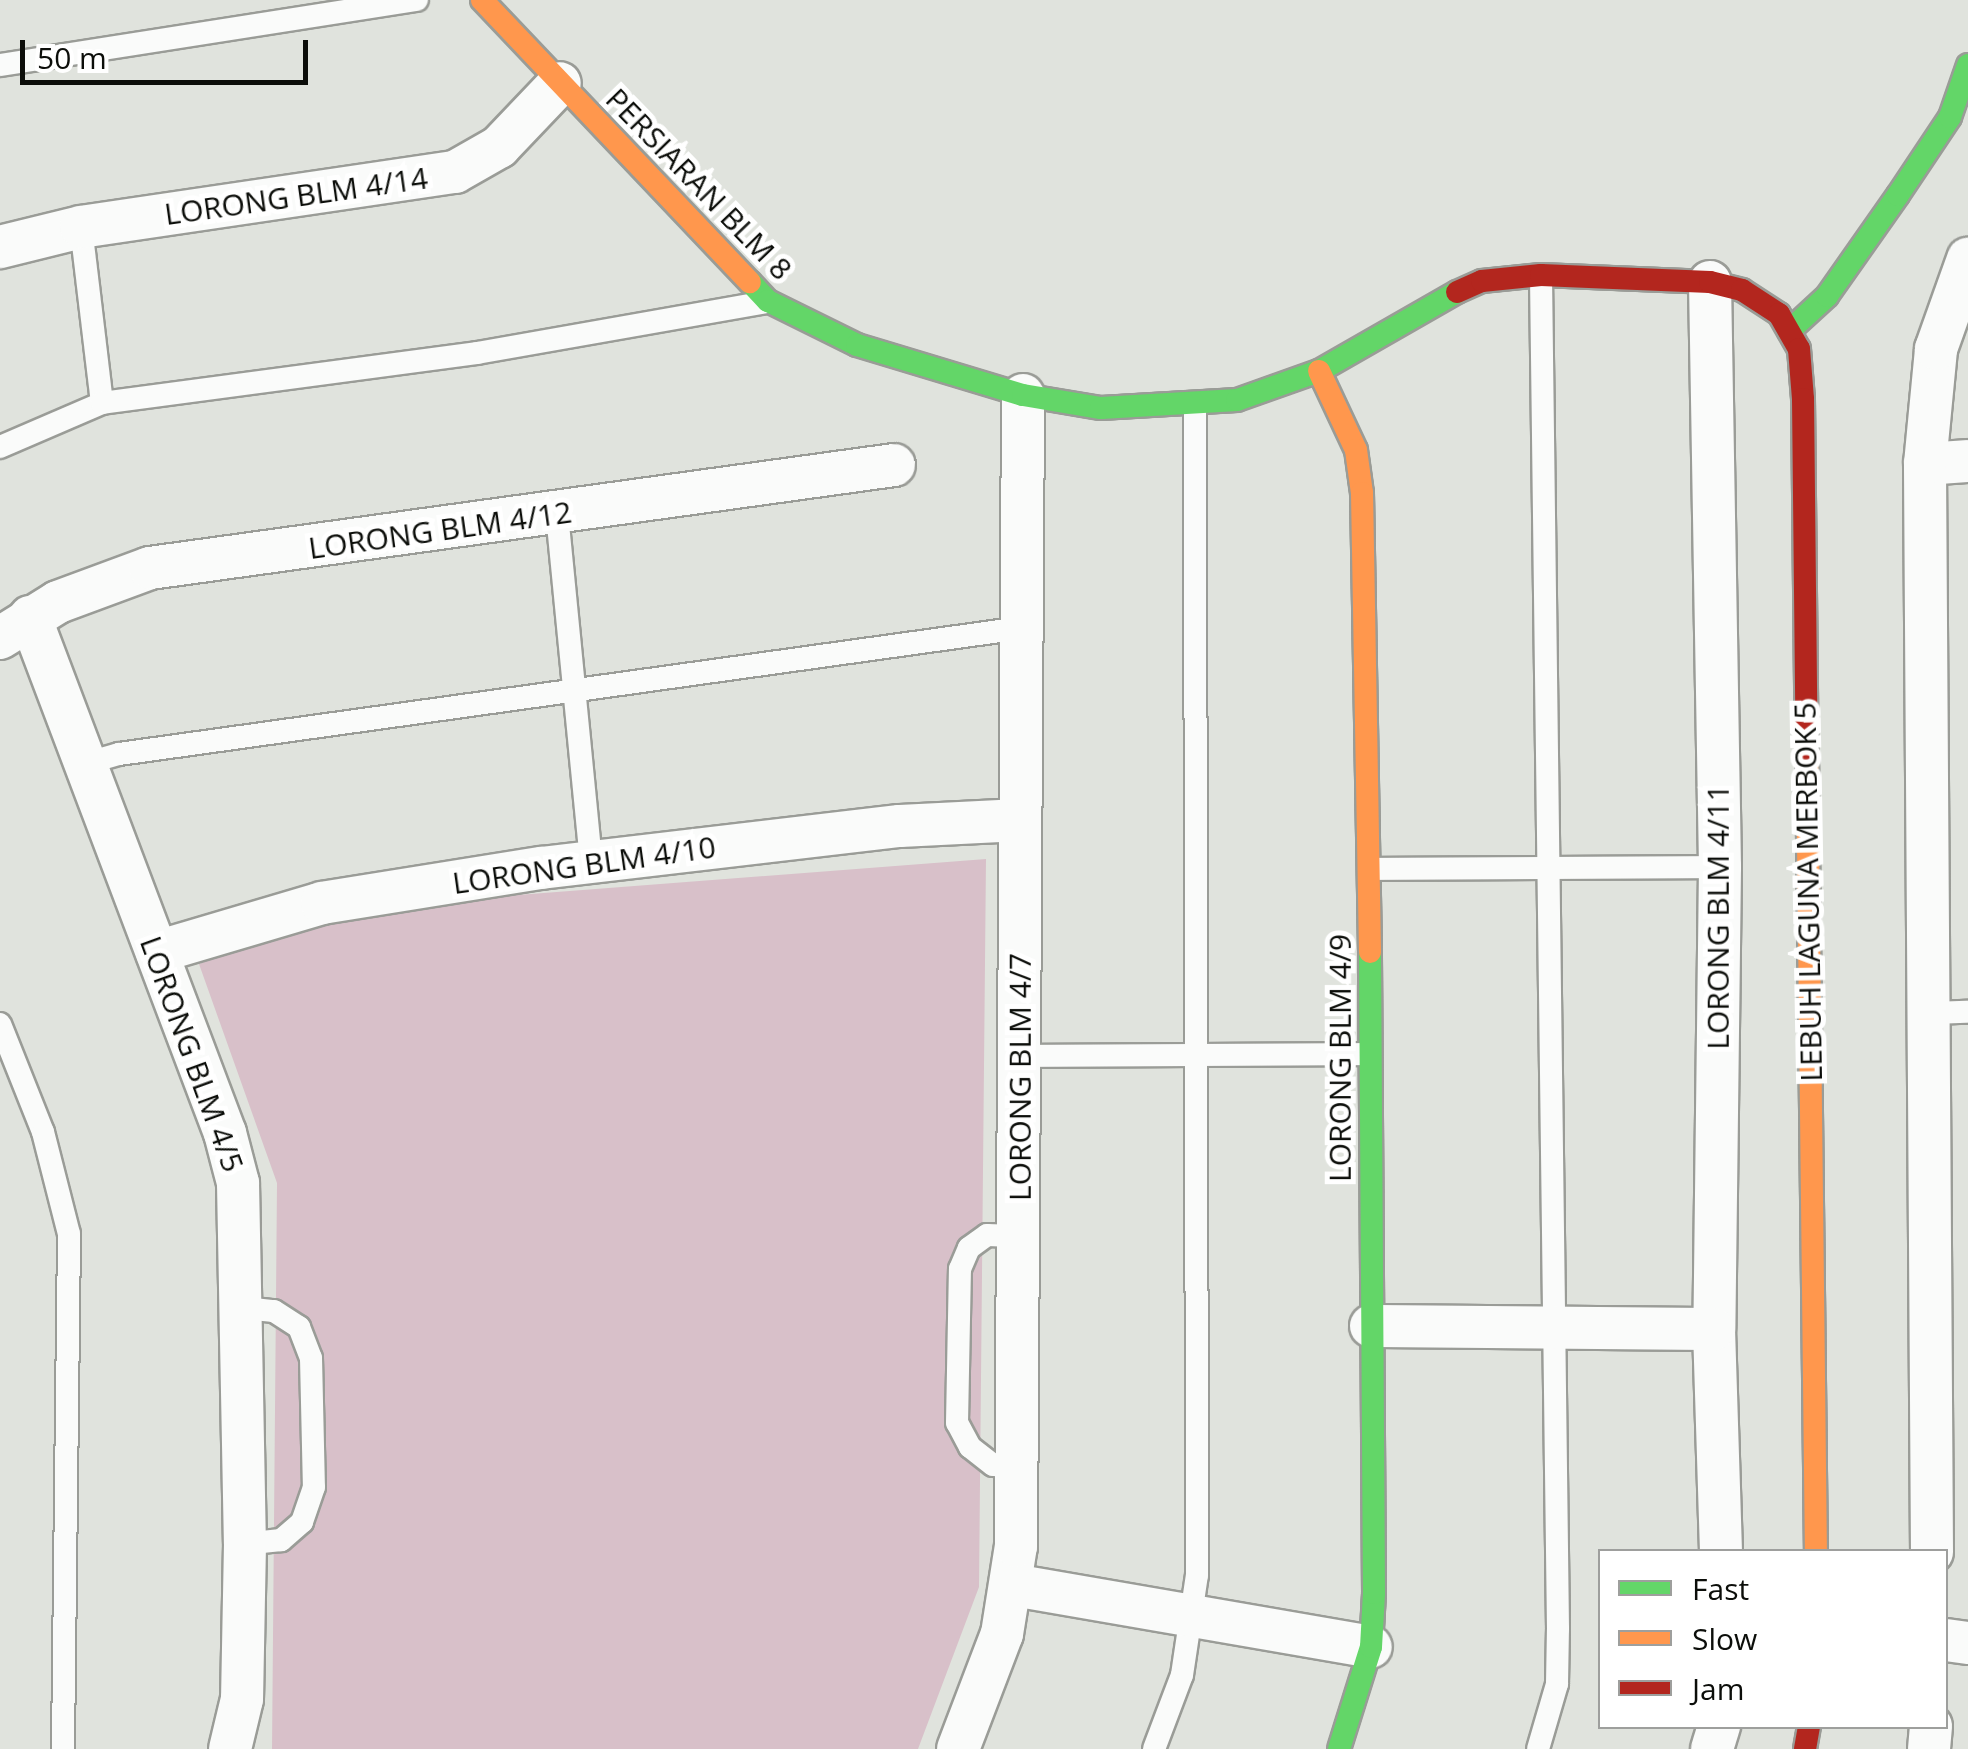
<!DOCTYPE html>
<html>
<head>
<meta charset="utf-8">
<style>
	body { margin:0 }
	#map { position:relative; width:1968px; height:1749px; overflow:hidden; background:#e0e3dd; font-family:"Open Sans",sans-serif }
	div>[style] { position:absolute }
	.green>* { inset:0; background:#d8c0c9 }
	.roads { filter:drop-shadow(2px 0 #9a9c97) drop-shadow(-2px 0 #9a9c97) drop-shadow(0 2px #9a9c97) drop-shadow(0 -2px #9a9c97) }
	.lane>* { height:22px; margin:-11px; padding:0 11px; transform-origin:11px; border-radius:11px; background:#fafbfa }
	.street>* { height:42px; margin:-21px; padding:0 21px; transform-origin:21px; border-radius:21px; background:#fafbfa }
	.fast>* { height:22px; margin:-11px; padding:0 11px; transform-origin:11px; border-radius:11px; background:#63d668 }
	.slow>* { height:22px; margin:-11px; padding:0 11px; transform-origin:11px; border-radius:11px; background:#ff974d }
	.jam>* { height:22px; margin:-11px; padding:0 11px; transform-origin:11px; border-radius:11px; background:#b3261e }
	span { translate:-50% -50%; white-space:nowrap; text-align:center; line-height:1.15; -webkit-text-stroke:10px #fff; paint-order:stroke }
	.street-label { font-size:30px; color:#0c0e0a }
	.legend { position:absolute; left:1598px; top:1549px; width:350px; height:180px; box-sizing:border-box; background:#fff; border:2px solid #9e9f9d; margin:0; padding:12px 18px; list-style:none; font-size:30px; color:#0c0e0a }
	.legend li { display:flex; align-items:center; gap:20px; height:50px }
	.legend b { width:50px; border:2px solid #9e9f9d }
	.scale { position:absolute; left:20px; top:40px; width:288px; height:45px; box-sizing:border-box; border:5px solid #0c0e0a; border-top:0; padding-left:12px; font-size:30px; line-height:35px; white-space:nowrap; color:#0c0e0a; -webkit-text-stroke:8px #fff; paint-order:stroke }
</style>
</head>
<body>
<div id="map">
	<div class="green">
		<i style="clip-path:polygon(986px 859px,979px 1587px,918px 1749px,272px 1749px,277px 1183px,199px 964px,280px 933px,504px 896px)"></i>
	</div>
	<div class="roads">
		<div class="lane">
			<i style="left:0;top:65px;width:422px;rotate:-8.9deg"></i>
			<i style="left:81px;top:227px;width:177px;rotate:83.2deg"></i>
			<i style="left:0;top:447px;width:111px;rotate:-23.3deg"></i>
			<i style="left:102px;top:403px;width:378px;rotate:-7.6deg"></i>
			<i style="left:477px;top:353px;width:292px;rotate:-10deg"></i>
			<i style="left:557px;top:514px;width:350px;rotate:84.4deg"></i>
			<i style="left:84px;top:764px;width:36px;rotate:-16deg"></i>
			<i style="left:119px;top:754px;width:911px;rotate:-7.95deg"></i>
			<i style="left:1370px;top:869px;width:350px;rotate:-0.3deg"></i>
			<i style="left:1931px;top:1013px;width:37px;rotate:-2deg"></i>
			<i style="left:0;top:1024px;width:116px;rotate:68.3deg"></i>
			<i style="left:43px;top:1132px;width:105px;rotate:75.7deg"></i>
			<i style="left:69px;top:1234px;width:515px;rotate:90.67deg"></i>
			<i style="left:1021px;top:1056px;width:349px;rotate:-0.3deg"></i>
			<i style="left:244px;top:1308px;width:30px;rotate:6deg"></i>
			<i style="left:274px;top:1311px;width:30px;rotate:33deg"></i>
			<i style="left:299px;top:1327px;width:33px;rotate:69deg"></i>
			<i style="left:311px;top:1358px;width:129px;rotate:88.7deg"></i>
			<i style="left:314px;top:1487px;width:37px;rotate:109deg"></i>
			<i style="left:302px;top:1522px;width:28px;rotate:139deg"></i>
			<i style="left:281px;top:1540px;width:36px;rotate:174deg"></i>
			<i style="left:1019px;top:1468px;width:26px;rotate:-173deg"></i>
			<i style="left:993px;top:1465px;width:29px;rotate:-142deg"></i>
			<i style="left:970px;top:1447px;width:27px;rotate:-118deg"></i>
			<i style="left:957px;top:1423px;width:154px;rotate:-88.9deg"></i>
			<i style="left:960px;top:1269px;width:23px;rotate:-67deg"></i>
			<i style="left:969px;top:1248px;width:22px;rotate:-36deg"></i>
			<i style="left:987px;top:1235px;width:34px;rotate:2deg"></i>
			<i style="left:1154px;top:1749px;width:79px;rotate:-69.3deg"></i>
			<i style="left:1182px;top:1675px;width:101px;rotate:-81.5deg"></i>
			<i style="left:1197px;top:1575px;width:1168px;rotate:-90.1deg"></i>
			<i style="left:1538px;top:1749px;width:68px;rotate:-73.7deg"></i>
			<i style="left:1557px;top:1684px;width:55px;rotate:-89deg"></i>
			<i style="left:1558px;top:1629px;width:1353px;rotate:-90.72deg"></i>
		</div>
		<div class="street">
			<i style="left:0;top:247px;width:83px;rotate:-13.9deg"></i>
			<i style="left:81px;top:227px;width:378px;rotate:-8.4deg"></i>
			<i style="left:455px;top:172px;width:51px;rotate:-29.6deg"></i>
			<i style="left:499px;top:147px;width:88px;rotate:-46.4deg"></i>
			<i style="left:1710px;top:282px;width:585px;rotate:89.02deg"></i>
			<i style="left:1720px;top:867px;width:462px;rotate:90.7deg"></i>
			<i style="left:1714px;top:1329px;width:223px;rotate:88.2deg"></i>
			<i style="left:1925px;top:464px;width:43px;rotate:-4deg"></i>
			<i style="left:30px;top:617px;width:552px;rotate:69.3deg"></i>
			<i style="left:225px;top:1133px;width:52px;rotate:75.4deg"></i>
			<i style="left:238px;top:1183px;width:361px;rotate:88.9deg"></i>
			<i style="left:245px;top:1544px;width:155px;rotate:91.1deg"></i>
			<i style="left:242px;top:1699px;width:51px;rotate:103.5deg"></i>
			<i style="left:0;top:638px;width:68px;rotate:-31.8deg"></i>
			<i style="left:58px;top:602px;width:98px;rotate:-20.3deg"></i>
			<i style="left:150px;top:568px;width:751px;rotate:-7.88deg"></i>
			<i style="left:157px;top:952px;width:172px;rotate:-16.5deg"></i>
			<i style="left:322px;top:903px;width:222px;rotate:-9.1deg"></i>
			<i style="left:541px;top:868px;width:361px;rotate:-6.7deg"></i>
			<i style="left:900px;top:826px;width:120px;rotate:-2.9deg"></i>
			<i style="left:1371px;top:1326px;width:343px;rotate:0.5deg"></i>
			<i style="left:1932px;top:1552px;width:1088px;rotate:-90.37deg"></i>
			<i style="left:1925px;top:464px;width:116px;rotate:-84.5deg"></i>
			<i style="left:1936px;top:349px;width:96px;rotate:-70.4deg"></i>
			<i style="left:1013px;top:1585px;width:363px;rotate:9.8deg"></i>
			<i style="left:1946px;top:1640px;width:22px;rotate:8deg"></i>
			<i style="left:958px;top:1749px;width:123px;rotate:-69.1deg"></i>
			<i style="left:1002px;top:1634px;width:89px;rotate:-81deg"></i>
			<i style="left:1016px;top:1546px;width:1151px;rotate:-89.65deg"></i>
			<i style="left:1712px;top:1749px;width:24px;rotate:-73deg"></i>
			<i style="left:1929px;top:1749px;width:23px;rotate:-85deg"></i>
		</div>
		<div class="fast">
			<i style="left:750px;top:282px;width:26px;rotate:47deg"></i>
			<i style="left:768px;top:301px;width:99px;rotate:26.3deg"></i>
			<i style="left:857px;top:345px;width:173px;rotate:16.8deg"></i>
			<i style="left:1023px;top:395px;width:79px;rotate:9.5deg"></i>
			<i style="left:1101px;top:408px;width:136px;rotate:-3.4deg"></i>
			<i style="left:1237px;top:400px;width:87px;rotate:-19.5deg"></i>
			<i style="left:1319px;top:371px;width:159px;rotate:-29.8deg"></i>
			<i style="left:1789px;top:331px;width:52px;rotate:-42.6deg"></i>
			<i style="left:1827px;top:296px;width:123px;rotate:-54.9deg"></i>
			<i style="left:1898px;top:195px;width:94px;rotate:-56.3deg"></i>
			<i style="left:1950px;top:117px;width:55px;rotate:-70.9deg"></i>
			<i style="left:1339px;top:1749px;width:107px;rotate:-72.6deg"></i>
			<i style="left:1371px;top:1647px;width:54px;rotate:-86.8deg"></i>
			<i style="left:1374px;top:1593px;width:641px;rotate:-90.36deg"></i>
		</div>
		<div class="slow">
			<i style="left:482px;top:0;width:389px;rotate:46.5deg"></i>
			<i style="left:1319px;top:371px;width:87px;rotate:64.9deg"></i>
			<i style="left:1356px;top:450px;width:43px;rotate:82.1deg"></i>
			<i style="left:1362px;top:493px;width:459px;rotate:89deg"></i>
			<i style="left:1807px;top:752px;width:800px;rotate:89.36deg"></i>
		</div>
		<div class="jam">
			<i style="left:1457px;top:292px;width:27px;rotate:-24deg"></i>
			<i style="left:1482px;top:281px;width:59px;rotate:-5.8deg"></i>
			<i style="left:1541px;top:275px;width:169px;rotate:2.4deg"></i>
			<i style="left:1710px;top:282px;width:33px;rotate:14deg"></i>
			<i style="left:1742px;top:290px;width:44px;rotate:33deg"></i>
			<i style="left:1779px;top:314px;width:40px;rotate:60.3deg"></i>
			<i style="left:1799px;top:349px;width:50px;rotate:85.4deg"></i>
			<i style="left:1803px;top:399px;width:353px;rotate:89.4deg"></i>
			<i style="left:1805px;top:1749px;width:23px;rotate:-80deg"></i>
		</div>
	</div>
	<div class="street-label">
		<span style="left:699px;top:184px;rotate:46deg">PERSIARAN BLM 8</span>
		<span style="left:296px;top:196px;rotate:-8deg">LORONG BLM 4/14</span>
		<span style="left:440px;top:530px;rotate:-8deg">LORONG BLM 4/12</span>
		<span style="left:584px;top:865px;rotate:-8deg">LORONG BLM 4/10</span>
		<span style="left:1808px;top:892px;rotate:-91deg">LEBUH LAGUNA MERBOK 5</span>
		<span style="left:1718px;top:917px;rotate:-90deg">LORONG BLM 4/11</span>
		<span style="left:192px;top:1054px;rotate:70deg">LORONG BLM 4/5</span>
		<span style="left:1340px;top:1058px;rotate:-90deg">LORONG BLM 4/9</span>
		<span style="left:1020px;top:1077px;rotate:-90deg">LORONG BLM 4/7</span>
	</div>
	<ul class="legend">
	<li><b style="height:12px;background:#63d668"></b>Fast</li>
	<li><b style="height:12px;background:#ff974d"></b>Slow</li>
	<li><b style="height:12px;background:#b3261e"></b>Jam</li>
	</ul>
	<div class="scale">50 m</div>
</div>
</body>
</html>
